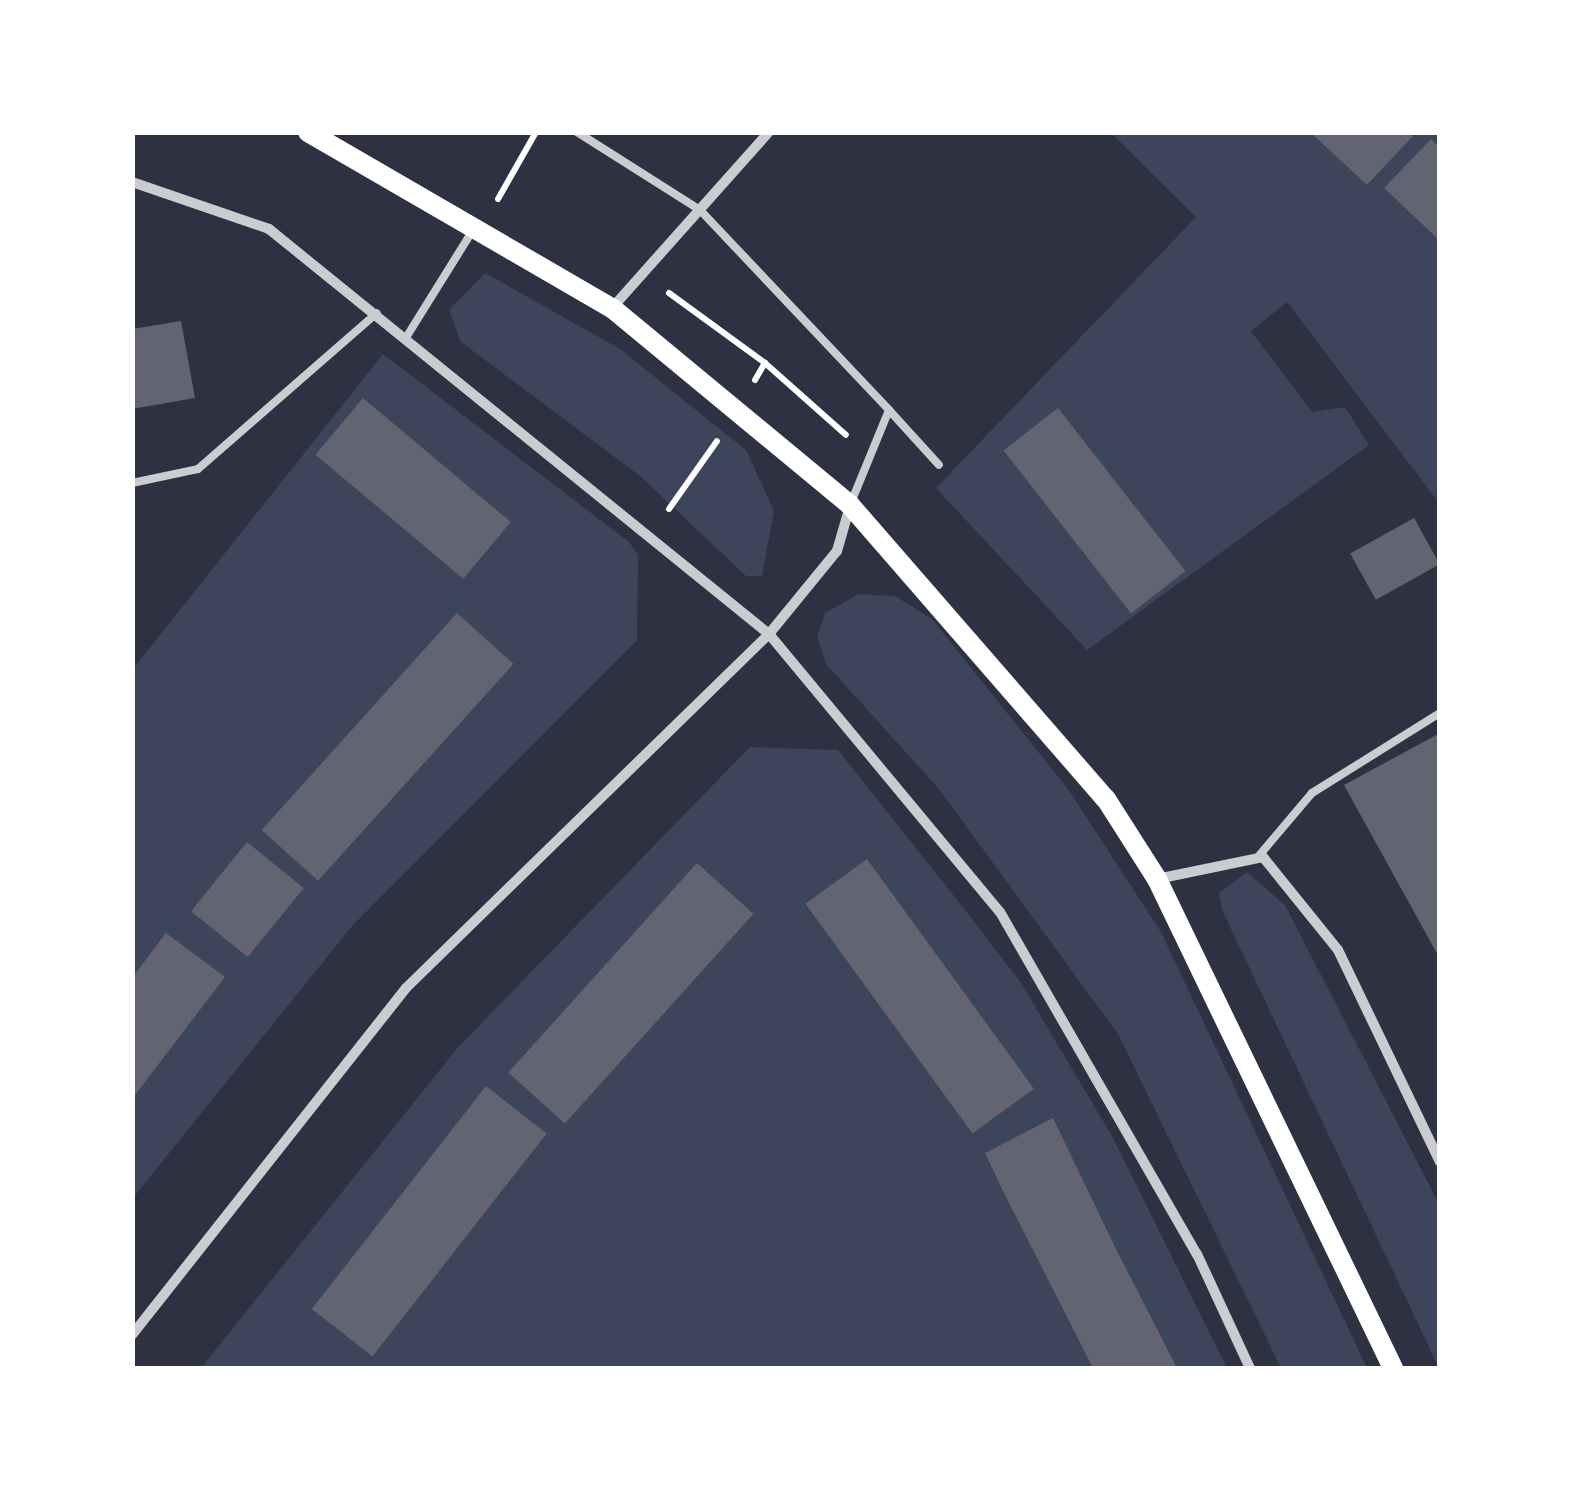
<!DOCTYPE html>
<html>
<head>
<meta charset="utf-8">
<style>
	body { margin:0 }
	#map { position:relative; width:1572px; height:1501px; overflow:hidden; background:#2d3142; font-family:"Golos Text",sans-serif }
	div>[style] { position:absolute }
	.green>* { inset:0; background:#3c4559 }
	.building>* { inset:0; background:#626471; transform-origin:0 0 }
	.path>* { height:6px; margin:-3px; padding:0 3px; transform-origin:3px; border-radius:3px; background:#fff }
	.service>* { height:8px; margin:-4px; padding:0 4px; transform-origin:4px; border-radius:4px; background:#caccd0 }
	.minor>* { height:10px; margin:-5px; padding:0 5px; transform-origin:5px; border-radius:5px; background:#caccd0 }
	.secondary>* { height:20px; margin:-10px; padding:0 10px; transform-origin:10px; border-radius:10px; background:#fff }
	span { translate:-50% -50%; white-space:nowrap; text-align:center; line-height:1.15; -webkit-text-stroke:8px #fff; paint-order:stroke }
	.frame { position:absolute; inset:0; border:135px solid #fff; pointer-events:none }
</style>
</head>
<body>
<div id="map">
	<div class="green">
		<i style="clip-path:polygon(1111px 133px,1439px 133px,1439px 503px,1287px 302px,1251px 331px,1312px 412px,1345px 407px,1369px 445px,1087px 650px,936px 488px,1196px 217px)"></i>
		<i style="clip-path:polygon(485px 273px,620px 349px,746px 450px,774px 511px,762px 576px,746px 576px,640px 476px,461px 342px,449px 310px)"></i>
		<i style="clip-path:polygon(383px 354px,629px 542px,638px 555px,637px 640px,352px 926px,133px 1198px,133px 669px)"></i>
		<i style="clip-path:polygon(859px 594px,895px 596px,932px 619px,1068px 789px,1161px 932px,1367px 1368px,1281px 1368px,1118px 1034px,939px 789px,826px 664px,817px 637px,825px 613px)"></i>
		<i style="clip-path:polygon(750px 747px,838px 750px,962px 906px,1021px 983px,1112px 1136px,1227px 1368px,201px 1368px,459px 1046px)"></i>
		<i style="clip-path:polygon(1247px 872px,1285px 905px,1439px 1204px,1439px 1368px,1222px 910px,1219px 893px)"></i>
	</div>
	<div class="building">
		<i style="clip-path:polygon(1310px 132px,1410px 132px,1413px 136px,1367px 185px)"></i>
		<i style="clip-path:polygon(1431px 139px,1440px 148px,1440px 241px,1384px 188px)"></i>
		<i style="clip-path:polygon(181px 321px,195px 398px,132px 409px,132px 329px)"></i>
		<i style="left:363px;top:398px;width:193px;height:74px;rotate:40deg"></i>
		<i style="left:1058px;top:408px;width:207px;height:69px;rotate:52deg"></i>
		<i style="left:1414px;top:518px;width:53px;height:73px;rotate:61deg"></i>
		<i style="left:457px;top:613px;width:76px;height:292px;rotate:42deg"></i>
		<i style="clip-path:polygon(1440px 733px,1440px 959px,1344px 785px)"></i>
		<i style="left:247px;top:842px;width:73px;height:89px;rotate:39deg"></i>
		<i style="left:867px;top:859px;width:284px;height:76px;rotate:54deg"></i>
		<i style="left:697px;top:863px;width:76px;height:282px;rotate:42deg"></i>
		<i style="clip-path:polygon(166px 933px,225px 977px,132px 1099px,132px 978px)"></i>
		<i style="left:486px;top:1086px;width:77px;height:283px;rotate:38deg"></i>
		<i style="clip-path:polygon(1053px 1118px,1116px 1249px,1177px 1368px,1093px 1368px,1004px 1193px,985px 1153px)"></i>
	</div>
	<div class="path">
		<i style="left:498px;top:199px;width:77px;rotate:-60.4deg"></i>
		<i style="left:669px;top:293px;width:119px;rotate:36.1deg"></i>
		<i style="left:755px;top:380px;width:20px;rotate:-60deg"></i>
		<i style="left:765px;top:363px;width:108px;rotate:41.6deg"></i>
		<i style="left:669px;top:509px;width:83px;rotate:-54.8deg"></i>
	</div>
	<div class="service">
		<i style="left:577px;top:132px;width:146px;rotate:32.4deg"></i>
		<i style="left:700px;top:210px;width:275px;rotate:46.6deg"></i>
		<i style="left:889px;top:410px;width:97px;rotate:112.3deg"></i>
		<i style="left:407px;top:336px;width:125px;rotate:-58.1deg"></i>
		<i style="left:889px;top:410px;width:74px;rotate:47.7deg"></i>
		<i style="left:132px;top:483px;width:67px;rotate:-12deg"></i>
		<i style="left:198px;top:469px;width:237px;rotate:-41.1deg"></i>
		<i style="left:1257px;top:858px;width:85px;rotate:-49.8deg"></i>
		<i style="left:1312px;top:793px;width:151px;rotate:-32deg"></i>
	</div>
	<div class="minor">
		<i style="left:132px;top:182px;width:145px;rotate:18.9deg"></i>
		<i style="left:269px;top:229px;width:643px;rotate:39.01deg"></i>
		<i style="left:769px;top:634px;width:361px;rotate:50.3deg"></i>
		<i style="left:1000px;top:912px;width:395px;rotate:60.1deg"></i>
		<i style="left:1197px;top:1254px;width:126px;rotate:65.1deg"></i>
		<i style="left:612px;top:308px;width:236px;rotate:-48.3deg"></i>
		<i style="left:1157px;top:879px;width:108px;rotate:-11.7deg"></i>
		<i style="left:1263px;top:857px;width:119px;rotate:51.1deg"></i>
		<i style="left:1338px;top:950px;width:235px;rotate:64.3deg"></i>
		<i style="left:132px;top:1335px;width:442px;rotate:-51.7deg"></i>
		<i style="left:406px;top:988px;width:507px;rotate:-44.28deg"></i>
		<i style="left:769px;top:634px;width:107px;rotate:-50.7deg"></i>
		<i style="left:837px;top:551px;width:47px;rotate:-73.9deg"></i>
	</div>
	<div class="secondary">
		<i style="left:308px;top:132px;width:351px;rotate:30.1deg"></i>
		<i style="left:612px;top:308px;width:309px;rotate:39.6deg"></i>
		<i style="left:850px;top:505px;width:390px;rotate:49deg"></i>
		<i style="left:1106px;top:799px;width:95px;rotate:57.5deg"></i>
		<i style="left:1157px;top:879px;width:543px;rotate:64.24deg"></i>
	</div>
	<div class="frame"></div>
</div>
</body>
</html>
